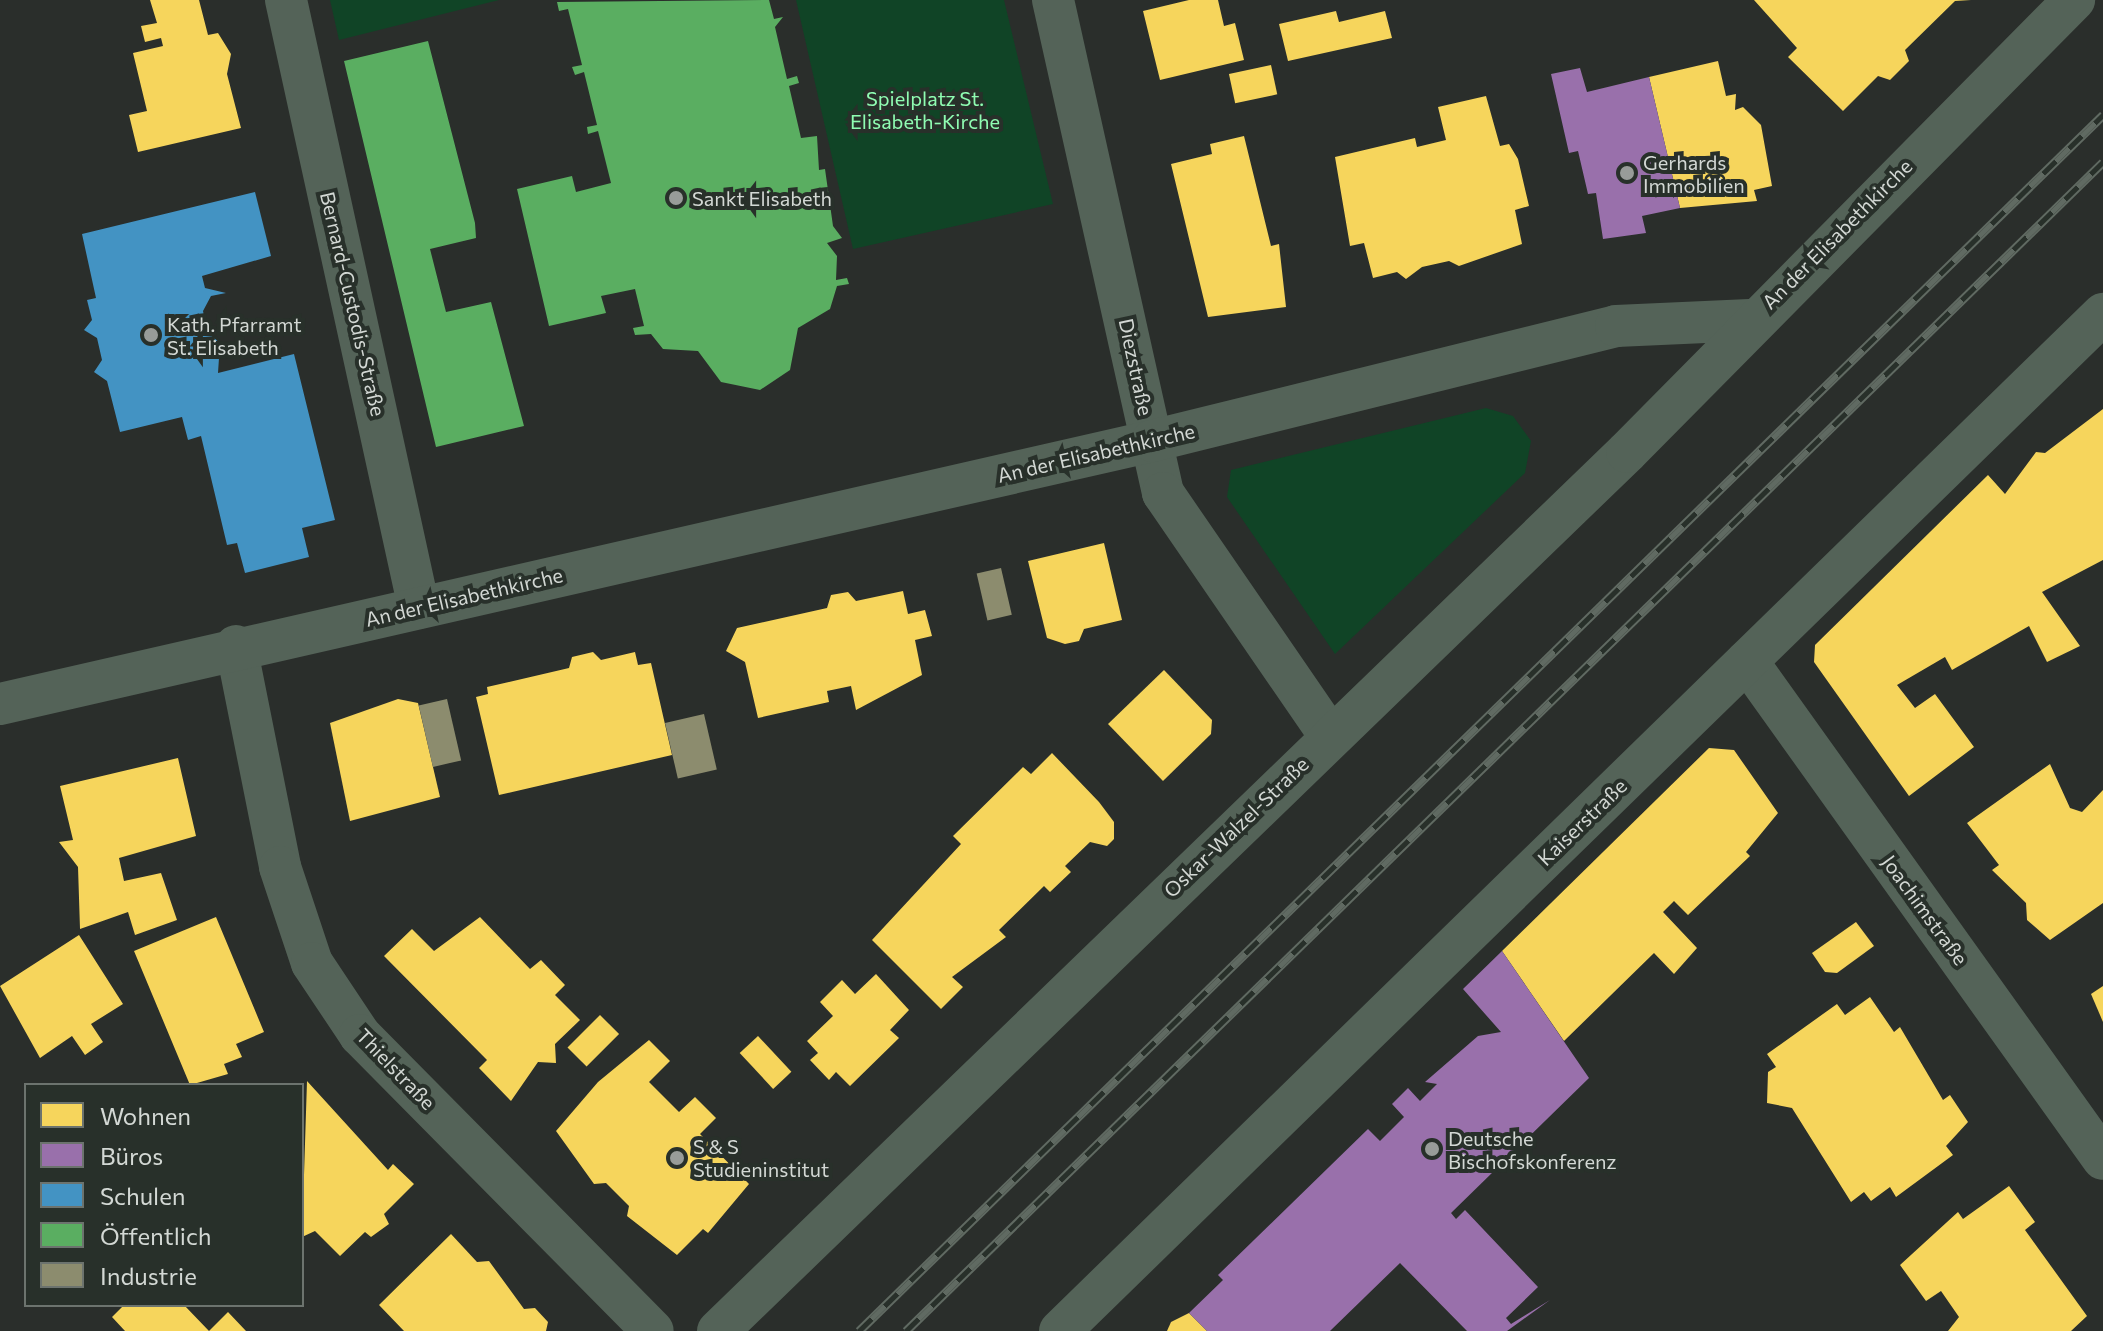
<!DOCTYPE html>
<html>
<head>
<meta charset="utf-8">
<style>
	body { margin:0 }
	#map { position:relative; width:2103px; height:1331px; overflow:hidden; background:#2a2e2b; font-family:Commissioner,sans-serif }
	div>[style] { position:absolute }
	.green>* { inset:0; background:#104426 }
	.homes>* { inset:0; background:#f6d55c; transform-origin:0 0 }
	.offices>* { inset:0; background:#9970ab }
	.schools>* { inset:0; background:#4393c3 }
	.public>* { inset:0; background:#5aae61 }
	.industry>* { inset:0; background:#8c8c6e; transform-origin:0 0 }
	.minor>* { height:42px; margin:-21px; padding:0 21px; transform-origin:21px; border-radius:21px; background:#546358 }
	.rail>* { height:9px; margin-top:-4.5px; transform-origin:0; background:repeating-linear-gradient(90deg,#28302a 0 18px,#606a62 0 36px); box-sizing:border-box; border-block:2px solid #606a62 }
	.dots>* { width:22px; height:22px; translate:-50% -50%; box-sizing:border-box; border:4px solid #28302a; border-radius:50% }
	span { translate:-50% -50%; white-space:nowrap; text-align:center; line-height:1.15; -webkit-text-stroke:8px #28302a; paint-order:stroke }
	.park-label { font-size:20px; color:#8ffcb2 }
	.poi-label { font-size:20px; color:#d3d8d4 }
	.left { translate:0 -50%; text-align:left }
	.street-label { font-size:20px; color:#d3d8d4 }
	.legend { position:absolute; left:24px; top:1083px; width:280px; height:224px; box-sizing:border-box; background:#28302a; border:2px solid #6c736e; margin:0; padding:10px 14px; list-style:none; font-size:24px; color:#d3d8d4 }
	.legend li { display:flex; align-items:center; gap:16px; height:40px }
	.legend b { width:40px; border:2px solid #6c736e }
</style>
</head>
<body>
<div id="map">
	<div class="green">
		<i style="clip-path:polygon(330px 0,499px 0,339px 40px)"></i>
		<i style="clip-path:polygon(796px 0,1004px 0,1053px 204px,853px 249px)"></i>
		<i style="clip-path:polygon(1486px 408px,1513px 416px,1531px 441px,1525px 473px,1335px 654px,1227px 497px,1231px 470px)"></i>
	</div>
	<div class="homes">
		<i style="clip-path:polygon(150px 0,199px 0,208px 35px,218px 33px,231px 54px,227px 74px,241px 128px,138px 152px,129px 115px,147px 111px,133px 53px,163px 46px,161px 38px,145px 42px,141px 26px,157px 23px)"></i>
		<i style="clip-path:polygon(1189px 0,1218px 0,1224px 26px,1235px 23px,1244px 60px,1160px 80px,1143px 11px)"></i>
		<i style="clip-path:polygon(1754px 0,1971px 0,1955px 1px,1905px 50px,1909px 61px,1890px 80px,1878px 76px,1843px 111px,1788px 57px,1797px 48px)"></i>
		<i style="clip-path:polygon(1336px 11px,1339px 22px,1385px 11px,1392px 38px,1288px 61px,1279px 24px)"></i>
		<i style="clip-path:polygon(1718px 61px,1726px 96px,1736px 94px,1735px 110px,1743px 107px,1761px 125px,1772px 186px,1754px 190px,1757px 201px,1680px 208px,1649px 77px)"></i>
		<i style="left:1271px;top:65px;width:30px;height:43px;rotate:78deg"></i>
		<i style="clip-path:polygon(1486px 96px,1500px 146px,1509px 144px,1518px 159px,1529px 206px,1515px 210px,1522px 244px,1459px 266px,1449px 261px,1422px 267px,1406px 279px,1397px 272px,1373px 278px,1364px 243px,1350px 246px,1335px 157px,1415px 138px,1417px 147px,1446px 140px,1438px 107px)"></i>
		<i style="clip-path:polygon(1244px 136px,1271px 246px,1279px 244px,1286px 307px,1208px 317px,1171px 164px,1212px 154px,1210px 144px)"></i>
		<i style="clip-path:polygon(2103px 409px,2103px 560px,2042px 592px,2080px 646px,2047px 662px,2029px 626px,1952px 670px,1945px 657px,1897px 685px,1915px 708px,1935px 694px,1974px 747px,1909px 796px,1814px 662px,1815px 645px,1988px 475px,2005px 494px,2036px 452px,2045px 453px)"></i>
		<i style="clip-path:polygon(1104px 543px,1122px 620px,1084px 629px,1079px 641px,1065px 644px,1047px 638px,1028px 561px)"></i>
		<i style="clip-path:polygon(903px 591px,908px 614px,925px 610px,932px 636px,915px 640px,922px 675px,856px 710px,851px 686px,827px 691px,829px 702px,758px 718px,745px 662px,726px 651px,737px 628px,827px 608px,831px 595px,848px 592px,856px 601px)"></i>
		<i style="clip-path:polygon(593px 652px,601px 660px,635px 652px,638px 665px,651px 663px,672px 755px,499px 795px,476px 697px,488px 694px,487px 687px,569px 668px,572px 657px)"></i>
		<i style="clip-path:polygon(1164px 670px,1212px 720px,1211px 734px,1163px 781px,1108px 724px)"></i>
		<i style="clip-path:polygon(398px 699px,418px 703px,440px 797px,350px 821px,330px 723px)"></i>
		<i style="clip-path:polygon(1709px 748px,1734px 750px,1778px 813px,1746px 852px,1750px 856px,1688px 915px,1674px 901px,1663px 912px,1697px 948px,1674px 974px,1654px 953px,1564px 1041px,1502px 951px)"></i>
		<i style="clip-path:polygon(1052px 753px,1099px 802px,1114px 822px,1114px 839px,1107px 846px,1090px 842px,1065px 866px,1071px 872px,1050px 892px,1044px 886px,999px 930px,1006px 937px,952px 977px,963px 987px,941px 1009px,872px 940px,961px 844px,953px 836px,1023px 767px,1031px 774px)"></i>
		<i style="clip-path:polygon(178px 758px,196px 836px,119px 858px,124px 881px,161px 873px,177px 920px,135px 935px,128px 912px,80px 929px,78px 867px,59px 842px,73px 840px,60px 786px)"></i>
		<i style="clip-path:polygon(2050px 764px,2070px 808px,2082px 812px,2103px 790px,2103px 903px,2050px 940px,2027px 920px,2026px 903px,1992px 870px,1999px 865px,1967px 823px)"></i>
		<i style="clip-path:polygon(216px 917px,264px 1032px,236px 1044px,242px 1057px,224px 1064px,228px 1074px,190px 1085px,134px 951px)"></i>
		<i style="clip-path:polygon(480px 917px,530px 969px,541px 960px,565px 985px,555px 995px,580px 1020px,555px 1044px,556px 1063px,538px 1062px,511px 1101px,479px 1068px,487px 1060px,384px 956px,412px 929px,434px 951px)"></i>
		<i style="clip-path:polygon(1856px 922px,1874px 946px,1837px 973px,1825px 972px,1812px 953px)"></i>
		<i style="clip-path:polygon(79px 935px,123px 1004px,91px 1024px,103px 1042px,85px 1055px,72px 1036px,40px 1058px,0 986px)"></i>
		<i style="clip-path:polygon(876px 974px,909px 1010px,890px 1030px,899px 1038px,850px 1086px,836px 1072px,829px 1080px,810px 1060px,818px 1053px,807px 1041px,833px 1016px,820px 1002px,842px 980px,855px 994px)"></i>
		<i style="clip-path:polygon(2103px 986px,2103px 1022px,2091px 994px)"></i>
		<i style="clip-path:polygon(1870px 997px,1894px 1032px,1900px 1027px,1943px 1100px,1950px 1095px,1968px 1122px,1946px 1146px,1953px 1155px,1896px 1197px,1890px 1187px,1871px 1201px,1864px 1192px,1851px 1202px,1792px 1108px,1767px 1103px,1768px 1072px,1776px 1067px,1767px 1054px,1837px 1004px,1845px 1015px)"></i>
		<i style="left:600px;top:1015px;width:27px;height:46px;rotate:45deg"></i>
		<i style="left:758px;top:1036px;width:49px;height:25px;rotate:47deg"></i>
		<i style="clip-path:polygon(649px 1040px,670px 1061px,649px 1082px,679px 1112px,695px 1097px,716px 1118px,700px 1134px,749px 1184px,708px 1233px,703px 1229px,677px 1255px,627px 1216px,629px 1206px,606px 1183px,594px 1184px,556px 1131px,598px 1082px)"></i>
		<i style="clip-path:polygon(307px 1081px,388px 1170px,393px 1164px,414px 1184px,384px 1214px,389px 1224px,371px 1237px,365px 1232px,340px 1256px,315px 1231px,302px 1237px)"></i>
		<i style="clip-path:polygon(2009px 1186px,2035px 1222px,2025px 1230px,2087px 1316px,2071px 1331px,1948px 1331px,1959px 1317px,1941px 1291px,1926px 1301px,1900px 1265px,1958px 1212px,1963px 1219px)"></i>
		<i style="clip-path:polygon(451px 1234px,477px 1262px,489px 1261px,524px 1309px,535px 1308px,548px 1322px,546px 1331px,404px 1331px,379px 1305px)"></i>
		<i style="clip-path:polygon(124px 1305px,184px 1305px,209px 1331px,228px 1312px,246px 1331px,125px 1331px,112px 1317px)"></i>
		<i style="clip-path:polygon(1189px 1313px,1207px 1331px,1167px 1331px,1171px 1322px)"></i>
	</div>
	<div class="offices">
		<i style="clip-path:polygon(1580px 68px,1587px 92px,1649px 77px,1680px 208px,1642px 216px,1646px 233px,1603px 239px,1596px 193px,1588px 194px,1578px 151px,1569px 153px,1551px 74px)"></i>
		<i style="clip-path:polygon(1502px 951px,1589px 1078px,1451px 1213px,1456px 1219px,1465px 1210px,1538px 1287px,1506px 1318px,1511px 1324px,1550px 1300px,1507px 1331px,1467px 1331px,1400px 1263px,1330px 1331px,1207px 1331px,1189px 1313px,1223px 1280px,1218px 1275px,1368px 1129px,1380px 1141px,1404px 1117px,1392px 1104px,1408px 1088px,1420px 1101px,1437px 1084px,1425px 1082px,1478px 1036px,1501px 1032px,1463px 989px)"></i>
	</div>
	<div class="schools">
		<i style="clip-path:polygon(255px 192px,271px 256px,202px 276px,205px 288px,226px 293px,211px 296px,203px 311px,207px 332px,220px 343px,218px 373px,294px 354px,335px 520px,302px 528px,309px 557px,245px 573px,237px 543px,227px 545px,201px 436px,188px 440px,182px 417px,120px 432px,107px 381px,94px 372px,102px 360px,97px 338px,84px 330px,92px 320px,87px 300px,96px 298px,82px 234px)"></i>
	</div>
	<div class="public">
		<i style="clip-path:polygon(769px 0,774px 19px,783px 17px,775px 27px,787px 79px,797px 76px,799px 83px,789px 86px,801px 138px,817px 136px,819px 170px,825px 169px,833px 226px,842px 238px,827px 243px,837px 256px,836px 280px,847px 278px,849px 284px,837px 286px,830px 309px,798px 328px,790px 370px,760px 390px,721px 382px,698px 351px,663px 349px,651px 334px,635px 335px,633px 328px,644px 326px,635px 289px,601px 296px,606px 313px,549px 326px,517px 189px,572px 176px,576px 192px,611px 183px,598px 131px,588px 134px,587px 127px,597px 125px,584px 72px,575px 75px,572px 67px,582px 65px,568px 9px,559px 11px,557px 2px)"></i>
		<i style="clip-path:polygon(428px 41px,475px 223px,476px 238px,430px 249px,446px 312px,491px 302px,524px 426px,436px 447px,344px 61px)"></i>
	</div>
	<div class="industry">
		<i style="left:1001px;top:568px;width:48px;height:25px;rotate:77deg"></i>
		<i style="left:447px;top:699px;width:63px;height:29px;rotate:77deg"></i>
		<i style="left:704px;top:714px;width:57px;height:40px;rotate:77deg"></i>
	</div>
	<div class="minor">
		<i style="left:286px;top:0;width:622px;rotate:77.66deg"></i>
		<i style="left:1053px;top:0;width:505px;rotate:77.42deg"></i>
		<i style="left:1163px;top:493px;width:295px;rotate:55.5deg"></i>
		<i style="left:236px;top:646px;width:225px;rotate:78.7deg"></i>
		<i style="left:280px;top:867px;width:101px;rotate:71.6deg"></i>
		<i style="left:312px;top:963px;width:87px;rotate:56.3deg"></i>
		<i style="left:360px;top:1035px;width:416px;rotate:45.3deg"></i>
		<i style="left:1747px;top:661px;width:612px;rotate:54.44deg"></i>
		<i style="left:0;top:704px;width:1182px;rotate:-12.86deg"></i>
		<i style="left:1152px;top:441px;width:478px;rotate:-13.9deg"></i>
		<i style="left:1616px;top:326px;width:134px;rotate:-2.6deg"></i>
		<i style="left:718px;top:1331px;width:1264px;rotate:-44.04deg"></i>
		<i style="left:1627px;top:452px;width:636px;rotate:-45.32deg"></i>
		<i style="left:1060px;top:1331px;width:1457px;rotate:-44.28deg"></i>
	</div>
	<div class="rail">
		<i style="left:859px;top:1331px;width:1740px;rotate:-44.35deg"></i>
		<i style="left:906px;top:1331px;width:1673px;rotate:-44.32deg"></i>
	</div>
	<div class="dots">
		<i style="left:1627px;top:173px;background:#989c99"></i>
		<i style="left:676px;top:198px;background:#989c99"></i>
		<i style="left:151px;top:335px;background:#989c99"></i>
		<i style="left:1432px;top:1149px;background:#989c99"></i>
		<i style="left:677px;top:1158px;background:#989c99"></i>
	</div>
	<div class="park-label">
		<span style="left:925px;top:110px">Spielplatz St.<br>Elisabeth-Kirche</span>
	</div>
	<div class="poi-label">
		<span class="left" style="left:1643px;top:174px">Gerhards<br>Immobilien</span>
		<span class="left" style="left:692px;top:198px">Sankt Elisabeth</span>
		<span class="left" style="left:167px;top:336px">Kath. Pfarramt<br>St. Elisabeth</span>
		<span class="left" style="left:1448px;top:1150px">Deutsche<br>Bischofskonferenz</span>
		<span class="left" style="left:693px;top:1158px">S &amp; S<br>Studieninstitut</span>
	</div>
	<div class="street-label">
		<span style="left:1837px;top:234px;rotate:-45deg">An der Elisabethkirche</span>
		<span style="left:353px;top:304px;rotate:77deg">Bernard-Custodis-Straße</span>
		<span style="left:1136px;top:367px;rotate:78deg">Diezstraße</span>
		<span style="left:1096px;top:453px;rotate:-13deg">An der Elisabethkirche</span>
		<span style="left:464px;top:597px;rotate:-13deg">An der Elisabethkirche</span>
		<span style="left:1582px;top:822px;rotate:-44deg">Kaiserstraße</span>
		<span style="left:1236px;top:827px;rotate:-44deg">Oskar-Walzel-Straße</span>
		<span style="left:1925px;top:910px;rotate:54deg">Joachimstraße</span>
		<span style="left:396px;top:1069px;rotate:46deg">Thielstraße</span>
	</div>
	<ul class="legend">
	<li><b style="height:22px;background:#f6d55c"></b>Wohnen</li>
	<li><b style="height:22px;background:#9970ab"></b>Büros</li>
	<li><b style="height:22px;background:#4393c3"></b>Schulen</li>
	<li><b style="height:22px;background:#5aae61"></b>Öffentlich</li>
	<li><b style="height:22px;background:#8c8c6e"></b>Industrie</li>
	</ul>
</div>
</body>
</html>
